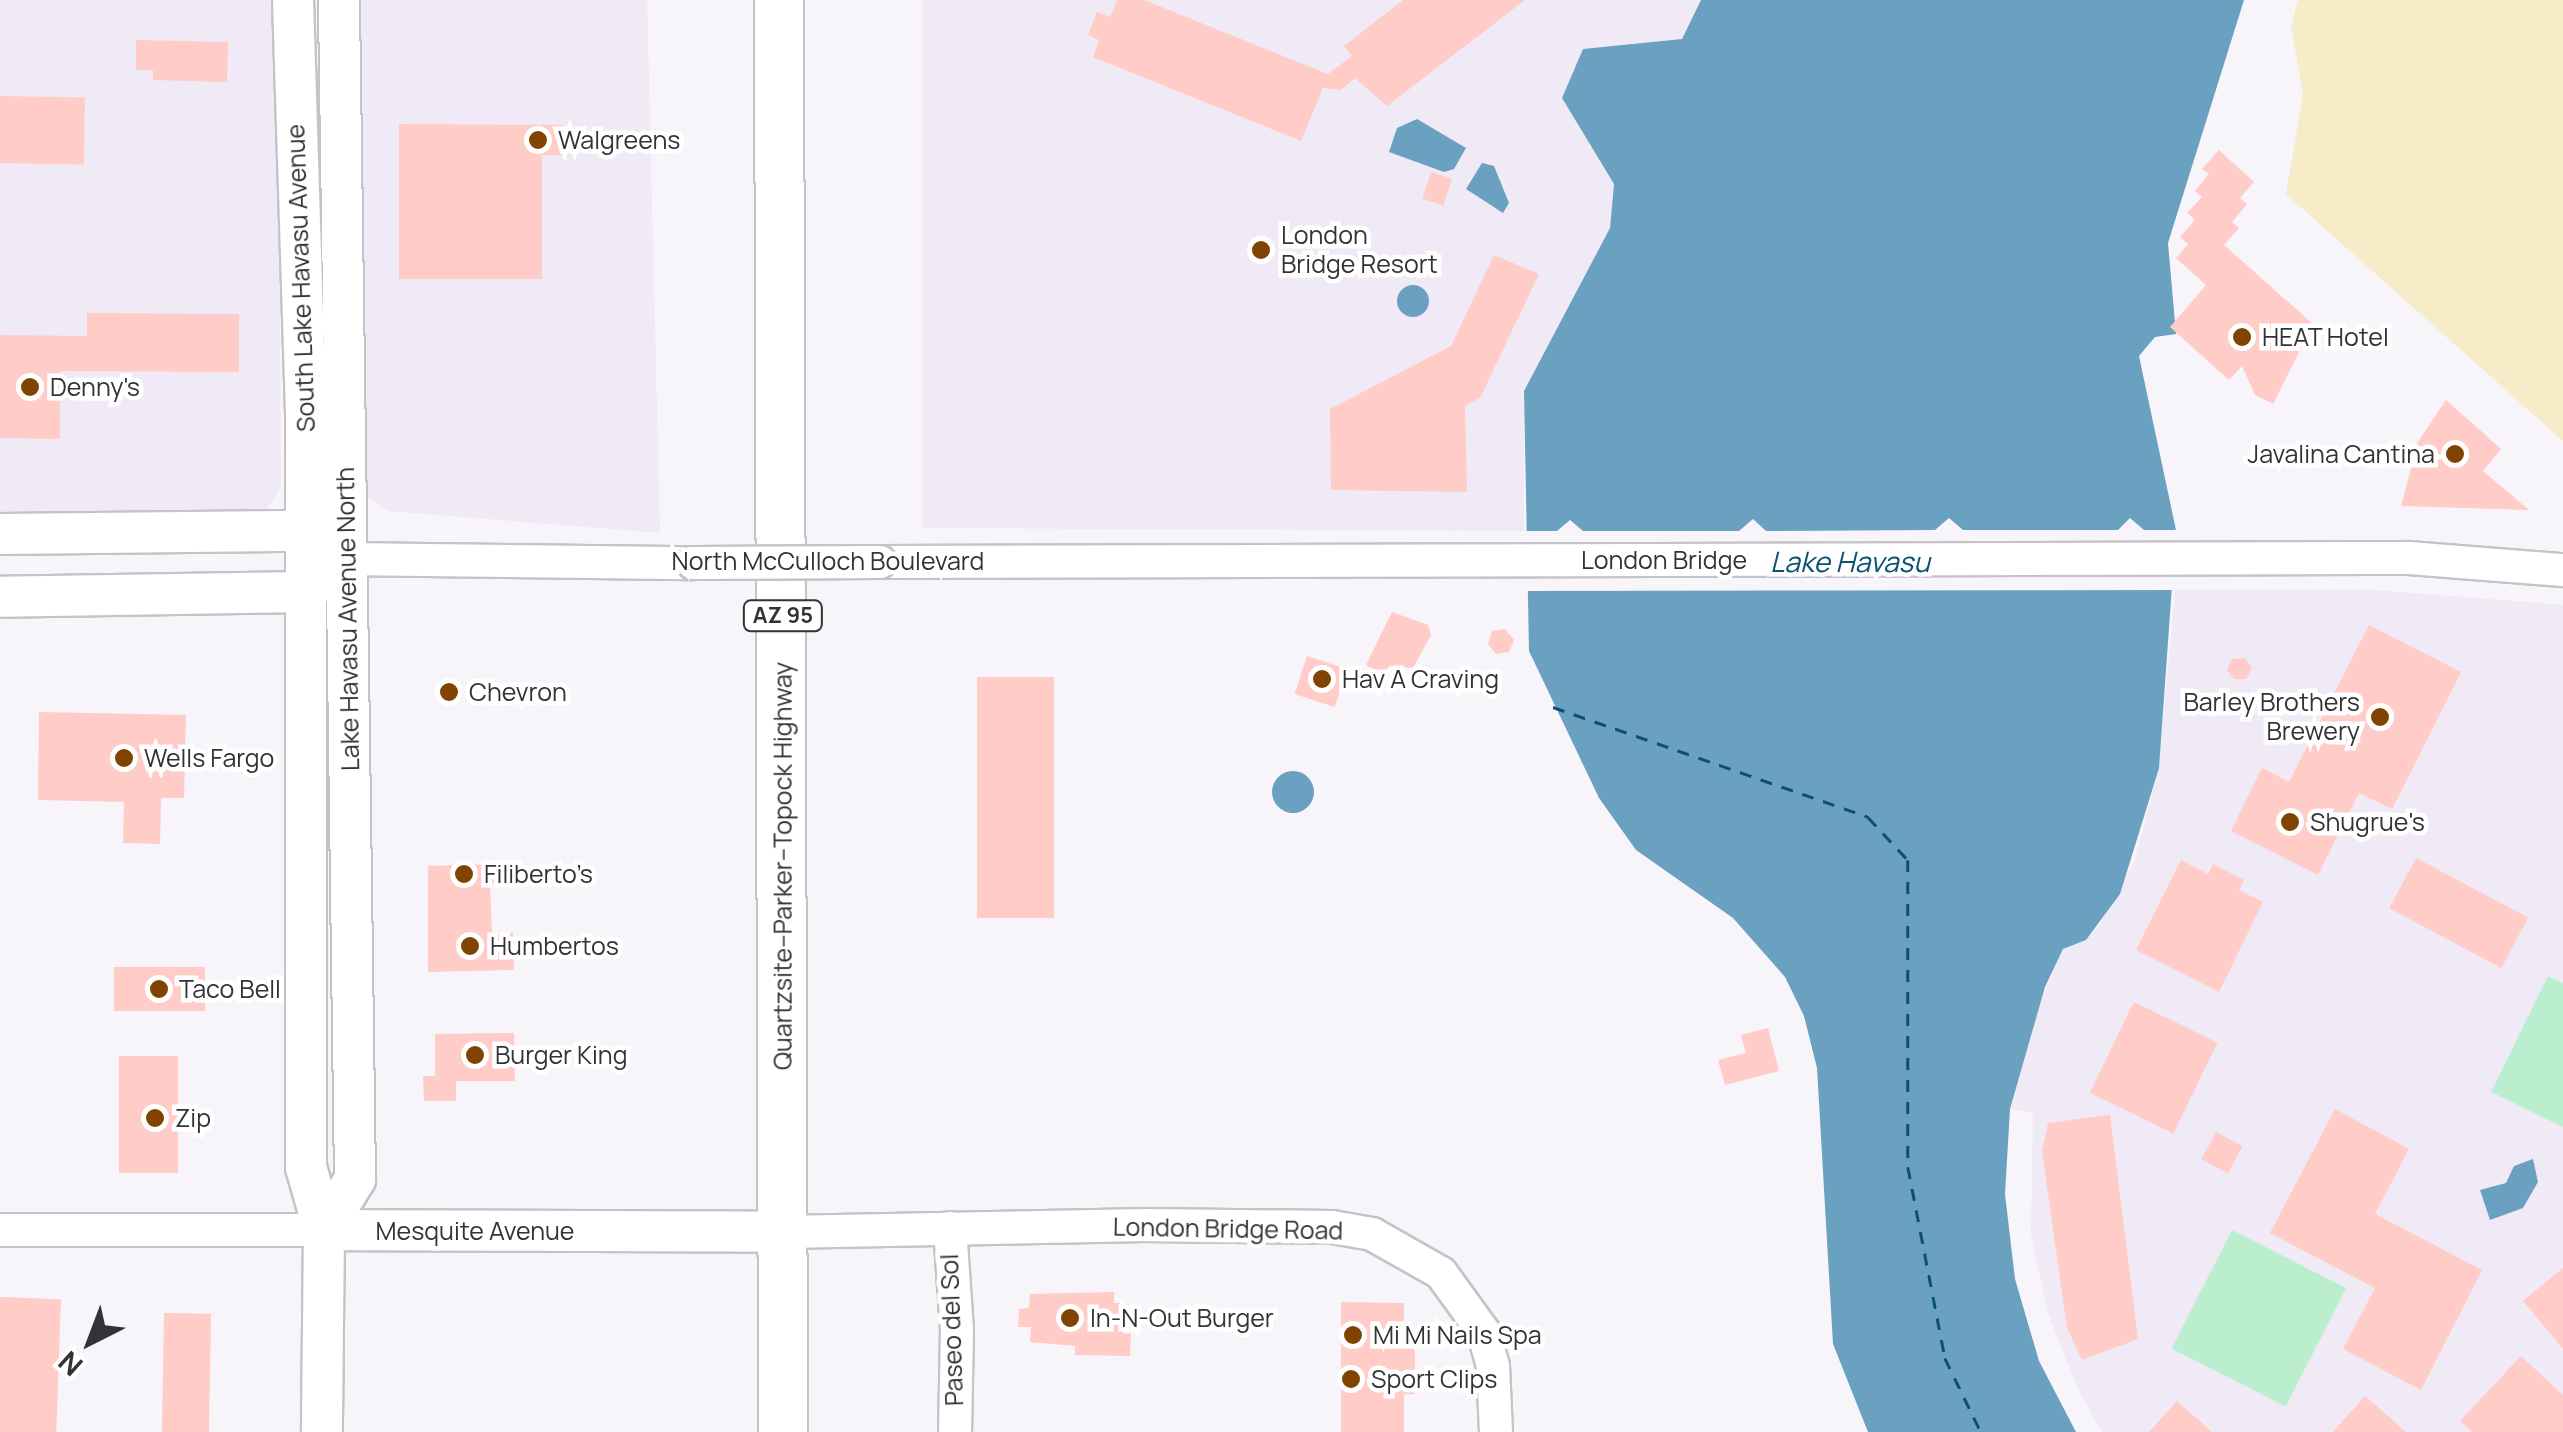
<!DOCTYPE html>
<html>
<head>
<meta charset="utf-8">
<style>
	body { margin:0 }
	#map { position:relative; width:2563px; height:1432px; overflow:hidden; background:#f7f4fa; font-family:Manrope,sans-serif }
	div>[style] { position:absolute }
	.built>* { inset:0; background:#f0e9f6 }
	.green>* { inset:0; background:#baeecf; transform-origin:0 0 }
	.sand>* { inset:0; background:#f6ecc7 }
	.water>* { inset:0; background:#6ba1c0 }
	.round { border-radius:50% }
	.pier>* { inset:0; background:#f7f4fa }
	.ferry>* { height:2.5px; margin-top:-1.25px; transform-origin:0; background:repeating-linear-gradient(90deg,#0b5271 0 12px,transparent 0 22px) }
	.building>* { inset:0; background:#ffccc7; transform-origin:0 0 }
	.roads { filter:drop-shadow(2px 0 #c6c3c8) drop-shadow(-2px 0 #c6c3c8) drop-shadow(0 2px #c6c3c8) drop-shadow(0 -2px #c6c3c8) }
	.minor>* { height:32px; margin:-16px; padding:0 16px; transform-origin:16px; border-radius:16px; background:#fff }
	.major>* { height:40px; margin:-20px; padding:0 20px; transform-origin:20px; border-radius:20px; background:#fff }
	.highway>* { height:48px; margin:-24px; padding:0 24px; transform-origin:24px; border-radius:24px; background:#fff }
	.bridges { filter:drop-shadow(2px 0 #c6c3c8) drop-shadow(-2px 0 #c6c3c8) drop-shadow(0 2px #c6c3c8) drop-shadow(0 -2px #c6c3c8) }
	.minor-bridge>* { height:32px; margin:-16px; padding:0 16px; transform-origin:16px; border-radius:16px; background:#fff }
	.dots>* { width:28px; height:28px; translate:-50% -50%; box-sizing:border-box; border:5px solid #fff; border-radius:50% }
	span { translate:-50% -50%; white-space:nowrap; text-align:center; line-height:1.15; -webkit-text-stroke:9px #fff; paint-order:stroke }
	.shield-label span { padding:2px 8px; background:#fff; border:2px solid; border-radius:8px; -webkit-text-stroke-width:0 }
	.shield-label { font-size:22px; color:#333234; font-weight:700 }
	.poi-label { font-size:25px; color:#333234 }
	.left { translate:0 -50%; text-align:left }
	.right { translate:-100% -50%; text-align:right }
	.street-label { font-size:25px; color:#333234 }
	.water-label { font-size:28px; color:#0b5271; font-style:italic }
	.north { position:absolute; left:40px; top:1292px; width:100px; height:100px; -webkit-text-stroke:8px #fff; paint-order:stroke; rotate:222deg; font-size:28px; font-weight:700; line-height:40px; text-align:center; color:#333234 }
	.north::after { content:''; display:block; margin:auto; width:35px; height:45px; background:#333234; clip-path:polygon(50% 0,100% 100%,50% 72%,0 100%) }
</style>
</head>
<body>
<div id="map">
	<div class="built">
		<i style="clip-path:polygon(0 0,278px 0,281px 486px,264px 514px,0 522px)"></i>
		<i style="clip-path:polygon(357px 0,647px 0,660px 533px,388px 511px,364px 494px)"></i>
		<i style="clip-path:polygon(923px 0,1701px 0,1682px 39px,1583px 49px,1562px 98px,1614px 184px,1610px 228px,1524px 391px,1524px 531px,923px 528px)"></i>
		<i style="clip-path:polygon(2175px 590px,2375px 590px,2563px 605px,2563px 1432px,2102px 1432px,2078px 1389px,2048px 1313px,2031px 1234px,2033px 1113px,2010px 1109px,2030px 1027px,2063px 949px,2086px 940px,2099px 926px,2135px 860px,2159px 768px)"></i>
	</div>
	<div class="green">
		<i style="clip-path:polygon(2548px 976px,2563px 983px,2563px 1127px,2491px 1092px)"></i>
		<i style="left:2232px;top:1230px;width:128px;height:133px;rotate:27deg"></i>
	</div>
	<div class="sand">
		<i style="clip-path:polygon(2298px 0,2563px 0,2563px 441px,2286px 194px,2303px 94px,2291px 26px)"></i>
	</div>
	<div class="water">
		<i style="clip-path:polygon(1701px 0,2244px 0,2168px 243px,2176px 334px,2155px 337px,2139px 356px,2176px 530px,2159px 768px,2120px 894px,2086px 940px,2063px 949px,2045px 987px,2010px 1109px,2005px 1194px,2015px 1279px,2039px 1361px,2076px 1432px,1868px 1432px,1833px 1344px,1817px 1068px,1804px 1016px,1785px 977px,1733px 918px,1636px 850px,1599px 798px,1529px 651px,1524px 391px,1610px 228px,1614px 184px,1562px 98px,1583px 49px,1682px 39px)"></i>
		<i style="clip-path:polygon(1417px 119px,1466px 148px,1454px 169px,1444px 172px,1389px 152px,1397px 128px)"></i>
		<i style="clip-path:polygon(1482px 163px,1494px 166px,1509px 203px,1503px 213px,1466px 189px)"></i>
		<i class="round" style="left:1397px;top:285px;width:32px;height:32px"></i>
		<i class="round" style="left:1272px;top:771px;width:42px;height:42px"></i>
		<i style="clip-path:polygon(2533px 1159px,2538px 1182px,2523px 1208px,2490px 1220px,2480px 1190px,2506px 1183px,2514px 1166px)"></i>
	</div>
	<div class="pier">
		<i style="clip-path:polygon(1949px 518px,1963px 530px,2118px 530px,2130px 518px,2144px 530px,2181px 530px,2180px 590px,1521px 591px,1519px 531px,1557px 531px,1570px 520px,1583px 531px,1739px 531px,1753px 519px,1766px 531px,1935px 530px)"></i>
	</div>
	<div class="ferry">
		<i style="left:1553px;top:707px;width:334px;rotate:19.2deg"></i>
		<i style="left:1868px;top:817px;width:59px;rotate:47.1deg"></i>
		<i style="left:1908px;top:860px;width:307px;rotate:90deg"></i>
		<i style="left:1908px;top:1167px;width:195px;rotate:79deg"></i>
		<i style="left:1945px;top:1358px;width:82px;rotate:64.1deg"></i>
	</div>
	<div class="building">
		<i style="clip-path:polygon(1117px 0,1144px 0,1328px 74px,1352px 56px,1344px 46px,1403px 0,1525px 0,1387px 106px,1355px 78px,1341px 90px,1323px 88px,1301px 141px,1093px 57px,1099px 40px,1088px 35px,1097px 12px,1110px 17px)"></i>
		<i style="clip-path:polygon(136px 40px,228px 42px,227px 82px,153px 80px,153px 70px,136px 70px)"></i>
		<i style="left:0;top:96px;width:85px;height:67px;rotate:1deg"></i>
		<i style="clip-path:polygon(399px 124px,563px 125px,563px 155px,542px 155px,542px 279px,399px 279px)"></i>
		<i style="clip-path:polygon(2219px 150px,2254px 182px,2240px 198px,2247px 204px,2232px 222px,2239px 228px,2224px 245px,2314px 325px,2295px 346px,2299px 352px,2273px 404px,2255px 395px,2242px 366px,2229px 380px,2170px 327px,2206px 285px,2176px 258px,2188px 244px,2180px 237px,2195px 220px,2187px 213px,2202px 197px,2195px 191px,2209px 174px,2202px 169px)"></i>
		<i style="left:1431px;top:172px;width:22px;height:28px;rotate:18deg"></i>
		<i style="clip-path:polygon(1494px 255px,1539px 274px,1480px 398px,1465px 406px,1467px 492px,1331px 490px,1330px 409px,1451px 346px)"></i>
		<i style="clip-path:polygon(87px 313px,239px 314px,239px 372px,60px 371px,60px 439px,0 438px,0 335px,87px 336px)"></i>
		<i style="clip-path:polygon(2446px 400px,2501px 449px,2483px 471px,2529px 510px,2401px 506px,2418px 442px)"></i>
		<i style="clip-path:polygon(1392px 612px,1428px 625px,1431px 635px,1413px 668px,1389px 666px,1384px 674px,1366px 665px)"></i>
		<i style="clip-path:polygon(2369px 625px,2461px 672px,2392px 809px,2359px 793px,2318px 875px,2231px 831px,2262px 768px,2289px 782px)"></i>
		<i style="clip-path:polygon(1505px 629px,1514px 640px,1509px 652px,1496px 654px,1488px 644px,1492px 631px)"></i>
		<i style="left:1307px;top:656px;width:42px;height:40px;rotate:18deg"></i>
		<i style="clip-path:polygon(2245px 658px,2252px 668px,2246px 679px,2234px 679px,2227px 670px,2232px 659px)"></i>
		<i style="left:977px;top:677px;width:77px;height:241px"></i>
		<i style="clip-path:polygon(39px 712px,186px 715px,184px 798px,161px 798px,160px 844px,123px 843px,124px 802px,38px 800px)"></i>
		<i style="left:2416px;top:858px;width:127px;height:57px;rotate:28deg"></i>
		<i style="clip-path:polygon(2181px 860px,2208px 874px,2213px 864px,2244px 880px,2239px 890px,2263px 902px,2219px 992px,2136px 950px)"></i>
		<i style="clip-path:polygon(500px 864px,500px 882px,490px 883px,492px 934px,513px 933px,514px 970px,428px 972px,428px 866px)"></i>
		<i style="left:114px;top:967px;width:91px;height:44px"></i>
		<i style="left:2134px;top:1002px;width:93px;height:101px;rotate:26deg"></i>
		<i style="clip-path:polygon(1768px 1028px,1779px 1071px,1725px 1085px,1718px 1060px,1746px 1053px,1741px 1035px)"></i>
		<i style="clip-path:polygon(514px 1033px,515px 1081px,456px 1081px,456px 1101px,424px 1101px,423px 1076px,435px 1076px,435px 1034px)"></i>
		<i style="left:178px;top:1056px;width:117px;height:59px;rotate:90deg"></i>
		<i style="clip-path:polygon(2335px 1109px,2409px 1149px,2375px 1214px,2482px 1270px,2421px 1390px,2343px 1349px,2375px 1288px,2270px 1233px)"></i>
		<i style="clip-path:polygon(2110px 1115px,2138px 1339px,2082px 1360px,2067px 1328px,2042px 1151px,2048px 1123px)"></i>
		<i style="left:2216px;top:1132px;width:30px;height:31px;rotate:28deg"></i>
		<i style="clip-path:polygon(2563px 1268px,2563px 1349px,2523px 1301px)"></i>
		<i style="clip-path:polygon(1114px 1292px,1114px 1303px,1122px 1303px,1123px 1334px,1131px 1333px,1130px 1356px,1075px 1355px,1075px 1346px,1030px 1342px,1031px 1327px,1018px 1327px,1019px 1309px,1029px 1308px,1030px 1294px)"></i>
		<i style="left:0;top:1297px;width:61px;height:135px;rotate:2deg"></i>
		<i style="clip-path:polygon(1341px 1302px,1404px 1303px,1404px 1348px,1415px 1348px,1415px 1394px,1404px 1394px,1404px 1432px,1341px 1432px)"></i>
		<i style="left:164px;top:1313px;width:47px;height:119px;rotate:1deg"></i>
		<i style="clip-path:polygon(2521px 1356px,2563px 1395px,2563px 1432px,2472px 1432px,2460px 1421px)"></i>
		<i style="clip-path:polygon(2365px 1396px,2406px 1432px,2333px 1432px)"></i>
		<i style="clip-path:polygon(2177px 1401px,2212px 1432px,2149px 1432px)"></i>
	</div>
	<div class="roads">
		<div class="minor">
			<i style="left:344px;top:559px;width:349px;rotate:0.7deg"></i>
			<i style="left:880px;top:562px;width:1529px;rotate:-0.15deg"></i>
			<i style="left:2409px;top:558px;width:154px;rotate:4.5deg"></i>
			<i style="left:950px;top:1228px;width:102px;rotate:86.1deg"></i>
			<i style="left:957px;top:1330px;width:102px;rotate:91.1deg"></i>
			<i style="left:0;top:1230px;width:324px"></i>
			<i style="left:784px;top:1232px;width:362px;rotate:-1.1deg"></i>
			<i style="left:1146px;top:1225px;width:186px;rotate:0.6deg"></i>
			<i style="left:1332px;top:1227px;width:41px;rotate:9.9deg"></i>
			<i style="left:1372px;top:1234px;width:79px;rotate:29.5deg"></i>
			<i style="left:1441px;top:1273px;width:72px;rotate:54.1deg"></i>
			<i style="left:1483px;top:1331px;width:36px;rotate:74deg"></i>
			<i style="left:1493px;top:1366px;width:66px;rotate:87.4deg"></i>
		</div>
		<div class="major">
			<i style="left:293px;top:0;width:414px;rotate:88.2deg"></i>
			<i style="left:306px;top:414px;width:753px;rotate:90deg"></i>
			<i style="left:306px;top:1167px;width:66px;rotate:74.1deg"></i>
			<i style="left:324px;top:1230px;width:202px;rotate:90.6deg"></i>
			<i style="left:0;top:534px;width:305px;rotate:-0.6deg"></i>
			<i style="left:305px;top:531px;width:48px;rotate:35.7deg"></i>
			<i style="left:344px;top:559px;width:50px;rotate:139deg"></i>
			<i style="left:306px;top:592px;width:306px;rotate:179.1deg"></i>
			<i style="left:324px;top:1230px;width:60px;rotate:-58.7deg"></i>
			<i style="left:355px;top:1179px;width:1179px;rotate:-90.78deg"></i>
			<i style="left:324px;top:1230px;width:460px;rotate:0.2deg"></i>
		</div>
		<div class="highway">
			<i style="left:779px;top:0;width:1432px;rotate:89.84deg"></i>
		</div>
	</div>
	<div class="bridges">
		<div class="minor-bridge">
			<i style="left:693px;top:563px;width:187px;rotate:-0.3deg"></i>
		</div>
	</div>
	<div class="dots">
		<i style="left:538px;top:140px;background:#814302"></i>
		<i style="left:1261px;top:250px;background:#814302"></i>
		<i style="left:2242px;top:337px;background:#814302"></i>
		<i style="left:30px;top:387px;background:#814302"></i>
		<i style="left:2455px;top:454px;background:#814302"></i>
		<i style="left:1322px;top:679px;background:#814302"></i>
		<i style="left:449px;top:692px;background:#814302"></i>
		<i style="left:2380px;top:717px;background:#814302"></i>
		<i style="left:124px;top:758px;background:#814302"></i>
		<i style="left:2290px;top:822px;background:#814302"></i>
		<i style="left:464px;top:874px;background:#814302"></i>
		<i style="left:470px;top:946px;background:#814302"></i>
		<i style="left:159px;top:989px;background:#814302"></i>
		<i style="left:475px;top:1055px;background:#814302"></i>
		<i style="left:155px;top:1118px;background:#814302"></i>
		<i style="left:1070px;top:1318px;background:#814302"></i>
		<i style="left:1353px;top:1335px;background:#814302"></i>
		<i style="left:1351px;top:1379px;background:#814302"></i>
	</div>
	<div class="shield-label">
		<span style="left:783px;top:616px">AZ 95</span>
	</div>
	<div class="poi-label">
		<span class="left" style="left:558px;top:140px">Walgreens</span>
		<span class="left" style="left:1281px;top:250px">London<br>Bridge Resort</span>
		<span class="left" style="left:2262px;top:337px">HEAT Hotel</span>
		<span class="left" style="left:50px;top:387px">Denny's</span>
		<span class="right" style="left:2435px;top:454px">Javalina Cantina</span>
		<span class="left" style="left:1342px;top:679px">Hav A Craving</span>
		<span class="left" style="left:469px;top:692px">Chevron</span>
		<span class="right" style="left:2360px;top:717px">Barley Brothers<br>Brewery</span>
		<span class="left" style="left:144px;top:758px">Wells Fargo</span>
		<span class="left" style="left:2310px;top:822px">Shugrue's</span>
		<span class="left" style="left:484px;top:874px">Filiberto’s</span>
		<span class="left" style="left:490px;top:946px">Humbertos</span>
		<span class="left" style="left:179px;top:989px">Taco Bell</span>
		<span class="left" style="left:495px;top:1055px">Burger King</span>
		<span class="left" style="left:175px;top:1118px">Zip</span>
		<span class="left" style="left:1090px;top:1318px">In-N-Out Burger</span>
		<span class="left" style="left:1373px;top:1335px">Mi Mi Nails Spa</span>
		<span class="left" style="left:1371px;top:1379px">Sport Clips</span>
	</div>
	<div class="street-label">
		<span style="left:301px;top:278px;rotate:-92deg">South Lake Havasu Avenue</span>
		<span style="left:1664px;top:560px">London Bridge</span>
		<span style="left:828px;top:561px">North McCulloch Boulevard</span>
		<span style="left:348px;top:619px;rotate:-91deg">Lake Havasu Avenue North</span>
		<span style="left:783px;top:866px;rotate:-90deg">Quartzsite–Parker–Topock Highway</span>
		<span style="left:1228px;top:1229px;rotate:1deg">London Bridge Road</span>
		<span style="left:475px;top:1231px">Mesquite Avenue</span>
		<span style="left:952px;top:1330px;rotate:-92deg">Paseo del Sol</span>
	</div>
	<div class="water-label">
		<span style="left:1850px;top:561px">Lake Havasu</span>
	</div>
	<div class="north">N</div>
</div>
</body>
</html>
